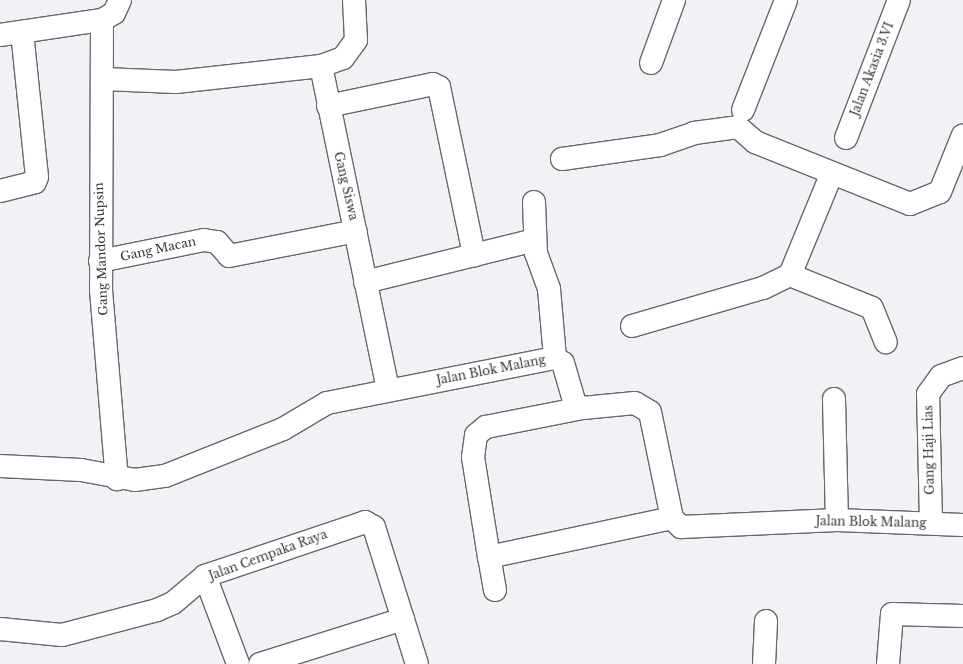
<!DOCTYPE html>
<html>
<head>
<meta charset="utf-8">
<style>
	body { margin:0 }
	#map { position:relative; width:963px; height:664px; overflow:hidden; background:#f0f2f6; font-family:"Libre Baskerville",serif }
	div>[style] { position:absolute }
	.roads { filter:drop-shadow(1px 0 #66686b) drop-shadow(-1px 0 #66686b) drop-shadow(0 1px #66686b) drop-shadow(0 -1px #66686b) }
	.minor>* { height:22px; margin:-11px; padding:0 11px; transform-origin:11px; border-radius:11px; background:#fff }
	span { translate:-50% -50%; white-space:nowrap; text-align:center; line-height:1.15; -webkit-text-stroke:4.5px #fff; paint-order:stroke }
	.street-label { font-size:12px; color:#363738 }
</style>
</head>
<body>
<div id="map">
	<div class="roads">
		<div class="minor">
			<i style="left:102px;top:20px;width:270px;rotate:90.2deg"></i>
			<i style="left:101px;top:290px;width:190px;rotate:85.2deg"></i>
			<i style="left:0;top:35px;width:103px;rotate:-8.4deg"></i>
			<i style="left:102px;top:20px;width:14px;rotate:-30deg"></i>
			<i style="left:114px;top:13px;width:14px;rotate:-65deg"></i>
			<i style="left:651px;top:63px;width:67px;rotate:-69.9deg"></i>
			<i style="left:321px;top:66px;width:331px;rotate:78.3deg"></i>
			<i style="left:103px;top:79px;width:73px;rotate:2.4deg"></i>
			<i style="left:176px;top:82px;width:146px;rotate:-6.3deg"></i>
			<i style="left:321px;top:66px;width:23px;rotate:-20deg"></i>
			<i style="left:343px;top:58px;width:22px;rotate:-54deg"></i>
			<i style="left:356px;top:40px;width:40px;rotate:-92.9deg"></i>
			<i style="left:328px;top:106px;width:107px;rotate:-11.8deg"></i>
			<i style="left:433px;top:84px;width:7px;rotate:27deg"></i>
			<i style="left:439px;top:87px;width:172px;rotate:78.2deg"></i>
			<i style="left:743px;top:110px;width:118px;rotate:-68.6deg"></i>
			<i style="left:846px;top:138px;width:148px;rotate:-69deg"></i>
			<i style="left:562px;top:159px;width:99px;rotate:-8.1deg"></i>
			<i style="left:660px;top:145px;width:36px;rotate:-19deg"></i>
			<i style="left:694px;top:133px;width:44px;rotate:-7.8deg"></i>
			<i style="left:738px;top:127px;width:23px;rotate:41deg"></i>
			<i style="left:755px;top:142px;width:167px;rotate:21.8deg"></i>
			<i style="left:910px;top:204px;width:32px;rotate:-22deg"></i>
			<i style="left:940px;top:192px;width:61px;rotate:-68deg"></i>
			<i style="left:832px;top:173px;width:110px;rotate:112.4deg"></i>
			<i style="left:790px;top:275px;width:88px;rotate:21.9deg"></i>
			<i style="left:872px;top:308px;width:37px;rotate:68deg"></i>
			<i style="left:0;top:191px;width:36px;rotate:-14deg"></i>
			<i style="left:35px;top:182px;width:5px;rotate:-68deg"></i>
			<i style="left:37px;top:177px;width:145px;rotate:-95.9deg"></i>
			<i style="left:534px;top:202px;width:51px;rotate:87.8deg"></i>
			<i style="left:536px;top:253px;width:38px;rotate:70deg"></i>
			<i style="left:549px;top:289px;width:69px;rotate:85deg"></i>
			<i style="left:100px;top:261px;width:106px;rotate:-11.4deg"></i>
			<i style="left:204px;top:240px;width:13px;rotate:9deg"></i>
			<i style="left:217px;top:242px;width:18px;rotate:49deg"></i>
			<i style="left:229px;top:256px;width:129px;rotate:-11.1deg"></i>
			<i style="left:365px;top:282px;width:175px;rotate:-13.9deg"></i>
			<i style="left:632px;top:326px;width:136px;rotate:-16.2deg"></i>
			<i style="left:763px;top:288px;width:30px;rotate:-26deg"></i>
			<i style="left:834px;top:399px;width:121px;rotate:88.6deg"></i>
			<i style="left:0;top:466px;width:81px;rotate:2.8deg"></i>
			<i style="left:81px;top:470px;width:55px;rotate:10.5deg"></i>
			<i style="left:135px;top:480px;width:30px;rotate:-8deg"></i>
			<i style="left:165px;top:476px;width:127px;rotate:-21.7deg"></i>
			<i style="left:283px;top:429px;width:51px;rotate:-30.6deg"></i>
			<i style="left:327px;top:403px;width:232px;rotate:-11.2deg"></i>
			<i style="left:555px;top:358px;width:9px;rotate:32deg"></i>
			<i style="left:563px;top:363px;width:43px;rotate:73.7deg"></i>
			<i style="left:575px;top:404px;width:9px;rotate:27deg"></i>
			<i style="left:583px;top:408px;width:52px;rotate:-5.5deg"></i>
			<i style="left:635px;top:403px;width:17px;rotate:31deg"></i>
			<i style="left:650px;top:412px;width:108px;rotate:78.3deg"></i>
			<i style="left:672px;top:518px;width:13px;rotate:45deg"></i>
			<i style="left:681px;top:527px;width:156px;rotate:-2.6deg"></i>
			<i style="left:837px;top:520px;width:126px;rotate:2.3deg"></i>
			<i style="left:931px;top:523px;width:129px;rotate:-91.3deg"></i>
			<i style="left:928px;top:394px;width:22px;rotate:-54deg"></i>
			<i style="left:941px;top:376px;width:23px;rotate:-20deg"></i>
			<i style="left:489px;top:557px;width:101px;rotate:-99.1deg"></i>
			<i style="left:473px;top:457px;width:22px;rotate:-82deg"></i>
			<i style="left:476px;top:435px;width:13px;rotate:-39deg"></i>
			<i style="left:486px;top:427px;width:99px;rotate:-11.1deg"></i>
			<i style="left:205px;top:576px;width:94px;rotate:69.4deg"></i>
			<i style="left:495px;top:590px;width:34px;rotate:-100deg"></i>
			<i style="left:489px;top:557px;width:187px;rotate:-12deg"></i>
			<i style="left:0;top:629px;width:62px;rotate:5.5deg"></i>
			<i style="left:62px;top:635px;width:98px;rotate:-14.7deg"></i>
			<i style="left:157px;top:610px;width:17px;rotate:-24deg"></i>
			<i style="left:173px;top:603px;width:42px;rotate:-40.2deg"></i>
			<i style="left:205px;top:576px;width:169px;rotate:-18.6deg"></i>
			<i style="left:365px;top:522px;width:10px;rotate:29deg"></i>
			<i style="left:374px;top:527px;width:144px;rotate:72.6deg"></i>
			<i style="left:260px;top:664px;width:150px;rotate:-17.5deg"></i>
			<i style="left:764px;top:664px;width:43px;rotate:-87.3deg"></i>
			<i style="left:888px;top:664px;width:50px;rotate:-85.4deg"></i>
			<i style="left:892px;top:614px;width:71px;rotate:1.6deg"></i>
		</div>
	</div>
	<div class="street-label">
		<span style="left:872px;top:69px;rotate:-69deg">Jalan Akasia 3.VI</span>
		<span style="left:346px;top:186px;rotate:77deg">Gang Siswa</span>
		<span style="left:101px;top:249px;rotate:-92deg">Gang Mandor Nupsin</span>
		<span style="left:158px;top:249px;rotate:-12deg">Gang Macan</span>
		<span style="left:491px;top:370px;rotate:-11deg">Jalan Blok Malang</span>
		<span style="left:929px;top:450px;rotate:-91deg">Gang Haji Lias</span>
		<span style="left:871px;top:522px;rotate:1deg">Jalan Blok Malang</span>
		<span style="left:268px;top:555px;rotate:-20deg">Jalan Cempaka Raya</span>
	</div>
</div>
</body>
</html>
